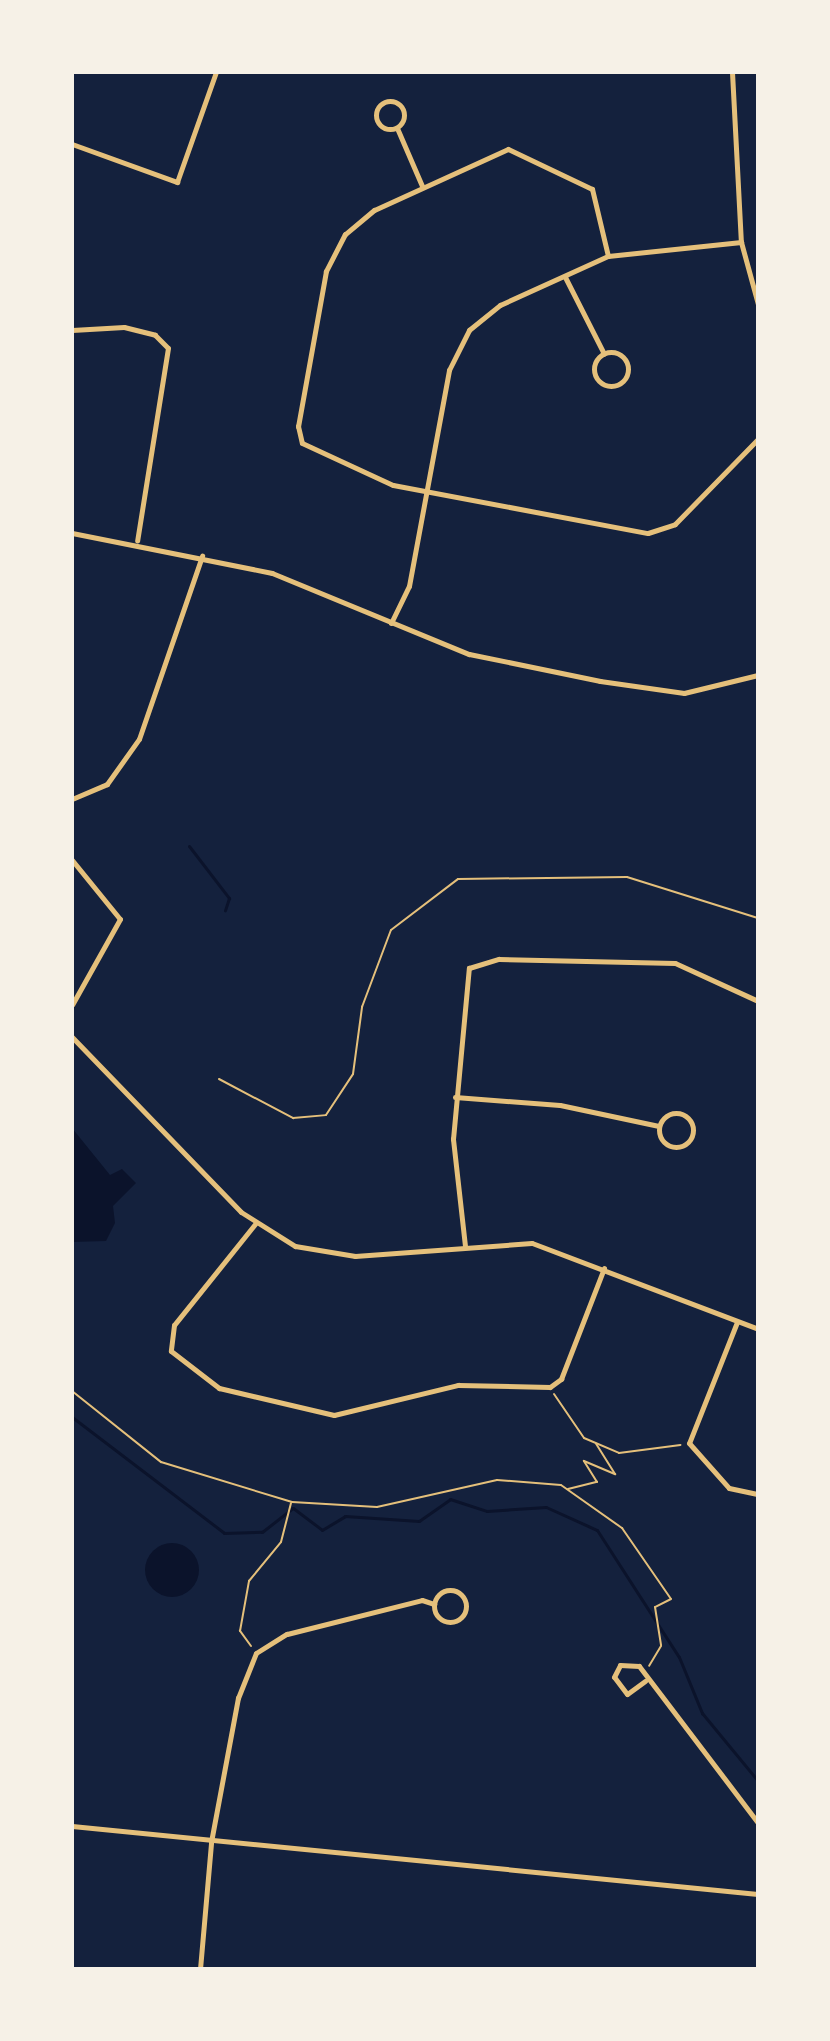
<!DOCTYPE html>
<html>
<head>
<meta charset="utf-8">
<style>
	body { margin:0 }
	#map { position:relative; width:830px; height:2041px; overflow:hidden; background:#14213d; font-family:"IBM Plex Sans",sans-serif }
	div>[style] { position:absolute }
	.water>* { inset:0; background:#0b132b }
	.round { border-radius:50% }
	.stream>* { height:3px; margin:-1.5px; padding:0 1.5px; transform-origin:1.5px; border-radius:1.5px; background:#0b132b }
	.path>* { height:2px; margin:-1px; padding:0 1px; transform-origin:1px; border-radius:1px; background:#e5c07b }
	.minor>* { height:5px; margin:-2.5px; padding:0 2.5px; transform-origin:2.5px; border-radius:2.5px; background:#e5c07b }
	.minor>.ring { margin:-2.5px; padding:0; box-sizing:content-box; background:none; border:5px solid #e5c07b; border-radius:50% }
	span { translate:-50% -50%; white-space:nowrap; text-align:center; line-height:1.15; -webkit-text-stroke:8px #f6f1e7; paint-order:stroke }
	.frame { position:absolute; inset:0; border:74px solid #f6f1e7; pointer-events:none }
</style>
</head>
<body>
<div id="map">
	<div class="water">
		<i style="clip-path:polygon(72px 1128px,110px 1175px,122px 1169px,136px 1183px,113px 1206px,115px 1223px,106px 1241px,72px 1242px)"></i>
		<i class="round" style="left:145px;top:1543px;width:54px;height:54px"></i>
	</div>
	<div class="stream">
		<i style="left:189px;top:846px;width:66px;rotate:52.4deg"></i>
		<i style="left:229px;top:898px;width:13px;rotate:108deg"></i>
		<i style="left:72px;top:1417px;width:191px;rotate:37.3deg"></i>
		<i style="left:224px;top:1533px;width:38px;rotate:-2deg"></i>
		<i style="left:262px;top:1532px;width:39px;rotate:-38deg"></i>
		<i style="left:293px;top:1508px;width:36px;rotate:37deg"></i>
		<i style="left:322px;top:1530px;width:27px;rotate:-31deg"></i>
		<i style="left:345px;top:1516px;width:74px;rotate:3.9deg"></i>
		<i style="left:419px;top:1521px;width:38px;rotate:-35deg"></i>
		<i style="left:450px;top:1499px;width:39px;rotate:18deg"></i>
		<i style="left:487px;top:1511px;width:59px;rotate:-3.9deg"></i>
		<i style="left:546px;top:1507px;width:56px;rotate:24.3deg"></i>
		<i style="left:597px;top:1530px;width:151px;rotate:57.2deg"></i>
		<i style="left:679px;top:1657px;width:61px;rotate:67.7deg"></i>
		<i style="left:702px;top:1713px;width:88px;rotate:50.5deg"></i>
	</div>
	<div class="path">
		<i style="left:219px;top:1079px;width:84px;rotate:27.8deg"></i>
		<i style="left:293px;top:1118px;width:33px;rotate:-5deg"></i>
		<i style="left:326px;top:1115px;width:49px;rotate:-56.6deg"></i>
		<i style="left:353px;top:1074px;width:68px;rotate:-82.3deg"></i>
		<i style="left:362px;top:1007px;width:82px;rotate:-69.4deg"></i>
		<i style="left:391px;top:930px;width:84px;rotate:-37.3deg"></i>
		<i style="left:458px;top:879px;width:169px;rotate:-0.7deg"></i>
		<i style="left:627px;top:877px;width:137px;rotate:17.4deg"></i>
		<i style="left:72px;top:1391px;width:114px;rotate:38.6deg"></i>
		<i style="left:161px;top:1462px;width:137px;rotate:17deg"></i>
		<i style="left:292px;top:1502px;width:85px;rotate:3.4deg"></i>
		<i style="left:377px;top:1507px;width:123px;rotate:-12.7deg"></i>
		<i style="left:497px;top:1480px;width:64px;rotate:4.5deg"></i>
		<i style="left:561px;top:1485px;width:75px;rotate:35.2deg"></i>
		<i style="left:622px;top:1528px;width:86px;rotate:55.4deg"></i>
		<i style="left:671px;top:1599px;width:18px;rotate:153deg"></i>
		<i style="left:655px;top:1607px;width:39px;rotate:81deg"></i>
		<i style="left:661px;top:1646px;width:23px;rotate:121deg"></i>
		<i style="left:554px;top:1394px;width:53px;rotate:55.7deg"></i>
		<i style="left:584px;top:1438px;width:38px;rotate:23deg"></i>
		<i style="left:619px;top:1453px;width:62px;rotate:-7.5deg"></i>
		<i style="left:568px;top:1489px;width:30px;rotate:-14deg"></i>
		<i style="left:597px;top:1482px;width:25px;rotate:-122deg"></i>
		<i style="left:584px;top:1461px;width:34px;rotate:23deg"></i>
		<i style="left:615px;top:1474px;width:36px;rotate:-122deg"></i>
		<i style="left:251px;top:1646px;width:19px;rotate:-126deg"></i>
		<i style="left:240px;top:1631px;width:51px;rotate:-79.8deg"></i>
		<i style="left:249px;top:1581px;width:50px;rotate:-50.6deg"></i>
		<i style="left:281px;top:1542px;width:40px;rotate:-75.6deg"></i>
	</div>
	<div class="minor">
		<i style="left:732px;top:72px;width:170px;rotate:87deg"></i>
		<i style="left:741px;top:242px;width:64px;rotate:74.7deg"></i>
		<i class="ring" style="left:376px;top:101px;width:23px;height:23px"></i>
		<i style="left:397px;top:128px;width:63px;rotate:66.7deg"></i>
		<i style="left:72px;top:144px;width:112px;rotate:19.9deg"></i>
		<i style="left:177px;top:182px;width:117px;rotate:-70.5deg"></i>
		<i style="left:608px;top:256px;width:69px;rotate:-103.4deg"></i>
		<i style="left:592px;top:189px;width:93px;rotate:-154.5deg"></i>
		<i style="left:508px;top:149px;width:147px;rotate:155.5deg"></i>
		<i style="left:374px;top:210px;width:38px;rotate:140deg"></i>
		<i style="left:345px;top:234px;width:42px;rotate:117.2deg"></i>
		<i style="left:326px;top:271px;width:158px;rotate:100.2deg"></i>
		<i style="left:298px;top:426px;width:17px;rotate:77deg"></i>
		<i style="left:302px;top:443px;width:100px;rotate:24.8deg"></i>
		<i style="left:393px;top:485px;width:259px;rotate:10.7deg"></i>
		<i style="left:648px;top:533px;width:28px;rotate:-18deg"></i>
		<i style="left:675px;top:524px;width:119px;rotate:-45.7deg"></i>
		<i style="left:565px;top:277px;width:86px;rotate:63.1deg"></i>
		<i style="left:72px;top:330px;width:52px;rotate:-3.3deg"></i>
		<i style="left:124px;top:327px;width:32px;rotate:14deg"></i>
		<i style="left:155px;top:335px;width:18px;rotate:45deg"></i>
		<i style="left:168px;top:348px;width:195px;rotate:99.1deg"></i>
		<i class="ring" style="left:594px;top:352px;width:29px;height:29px"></i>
		<i style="left:72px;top:533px;width:204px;rotate:11.3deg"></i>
		<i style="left:272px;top:573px;width:213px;rotate:22.4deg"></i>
		<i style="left:469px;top:654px;width:134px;rotate:11.6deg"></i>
		<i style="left:600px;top:681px;width:85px;rotate:8.1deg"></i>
		<i style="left:684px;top:693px;width:76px;rotate:-13.7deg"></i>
		<i style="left:391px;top:623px;width:41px;rotate:-64.1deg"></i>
		<i style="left:409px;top:586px;width:220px;rotate:-79.5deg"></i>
		<i style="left:449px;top:370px;width:45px;rotate:-63.4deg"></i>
		<i style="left:469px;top:330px;width:40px;rotate:-39deg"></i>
		<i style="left:500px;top:305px;width:119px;rotate:-24.4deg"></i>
		<i style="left:608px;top:256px;width:134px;rotate:-6deg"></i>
		<i style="left:72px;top:799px;width:38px;rotate:-23deg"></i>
		<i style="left:107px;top:784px;width:55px;rotate:-54.6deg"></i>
		<i style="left:139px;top:739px;width:194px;rotate:-71deg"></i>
		<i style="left:72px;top:860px;width:76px;rotate:50.9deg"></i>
		<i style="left:120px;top:919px;width:98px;rotate:119.2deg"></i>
		<i style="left:72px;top:1037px;width:243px;rotate:46deg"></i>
		<i style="left:241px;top:1212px;width:64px;rotate:32.2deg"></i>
		<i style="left:295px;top:1246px;width:61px;rotate:9.5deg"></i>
		<i style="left:355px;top:1256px;width:177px;rotate:-4.2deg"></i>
		<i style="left:532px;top:1243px;width:242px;rotate:20.8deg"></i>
		<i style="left:455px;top:1097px;width:105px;rotate:4.4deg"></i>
		<i style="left:560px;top:1105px;width:101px;rotate:12deg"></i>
		<i class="ring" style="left:659px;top:1113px;width:29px;height:29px"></i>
		<i style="left:255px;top:1224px;width:129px;rotate:128.7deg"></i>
		<i style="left:174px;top:1325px;width:26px;rotate:97deg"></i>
		<i style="left:171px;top:1351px;width:61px;rotate:37.6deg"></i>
		<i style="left:219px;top:1388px;width:118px;rotate:13.2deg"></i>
		<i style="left:334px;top:1415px;width:128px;rotate:-13.6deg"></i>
		<i style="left:458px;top:1385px;width:92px;rotate:1.2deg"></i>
		<i style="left:550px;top:1387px;width:14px;rotate:-36deg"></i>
		<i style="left:561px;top:1379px;width:119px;rotate:-68.8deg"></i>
		<i style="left:465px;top:1246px;width:108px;rotate:-96.4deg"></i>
		<i style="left:453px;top:1139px;width:172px;rotate:-84.7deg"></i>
		<i style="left:469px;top:968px;width:31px;rotate:-17deg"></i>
		<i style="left:499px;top:959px;width:176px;rotate:1.3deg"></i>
		<i style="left:675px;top:963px;width:91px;rotate:24.6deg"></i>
		<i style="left:737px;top:1322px;width:130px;rotate:111.6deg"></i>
		<i style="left:689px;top:1443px;width:60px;rotate:48.4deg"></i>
		<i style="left:729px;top:1488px;width:30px;rotate:12deg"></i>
		<i class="ring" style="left:434px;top:1590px;width:27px;height:27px"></i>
		<i style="left:645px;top:1681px;width:22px;rotate:144deg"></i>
		<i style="left:627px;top:1694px;width:21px;rotate:-127deg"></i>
		<i style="left:614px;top:1677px;width:13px;rotate:-63deg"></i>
		<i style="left:620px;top:1665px;width:19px;rotate:3deg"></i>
		<i style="left:639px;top:1666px;width:197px;rotate:52.8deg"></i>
		<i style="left:72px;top:1826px;width:689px;rotate:5.66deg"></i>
		<i style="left:200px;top:1969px;width:127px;rotate:-85deg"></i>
		<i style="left:211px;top:1842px;width:147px;rotate:-79.4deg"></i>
		<i style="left:238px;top:1698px;width:48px;rotate:-68.2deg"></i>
		<i style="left:256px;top:1653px;width:36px;rotate:-32deg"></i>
		<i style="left:287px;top:1634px;width:139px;rotate:-14.1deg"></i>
		<i style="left:422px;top:1600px;width:13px;rotate:18deg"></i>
	</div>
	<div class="frame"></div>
</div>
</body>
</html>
